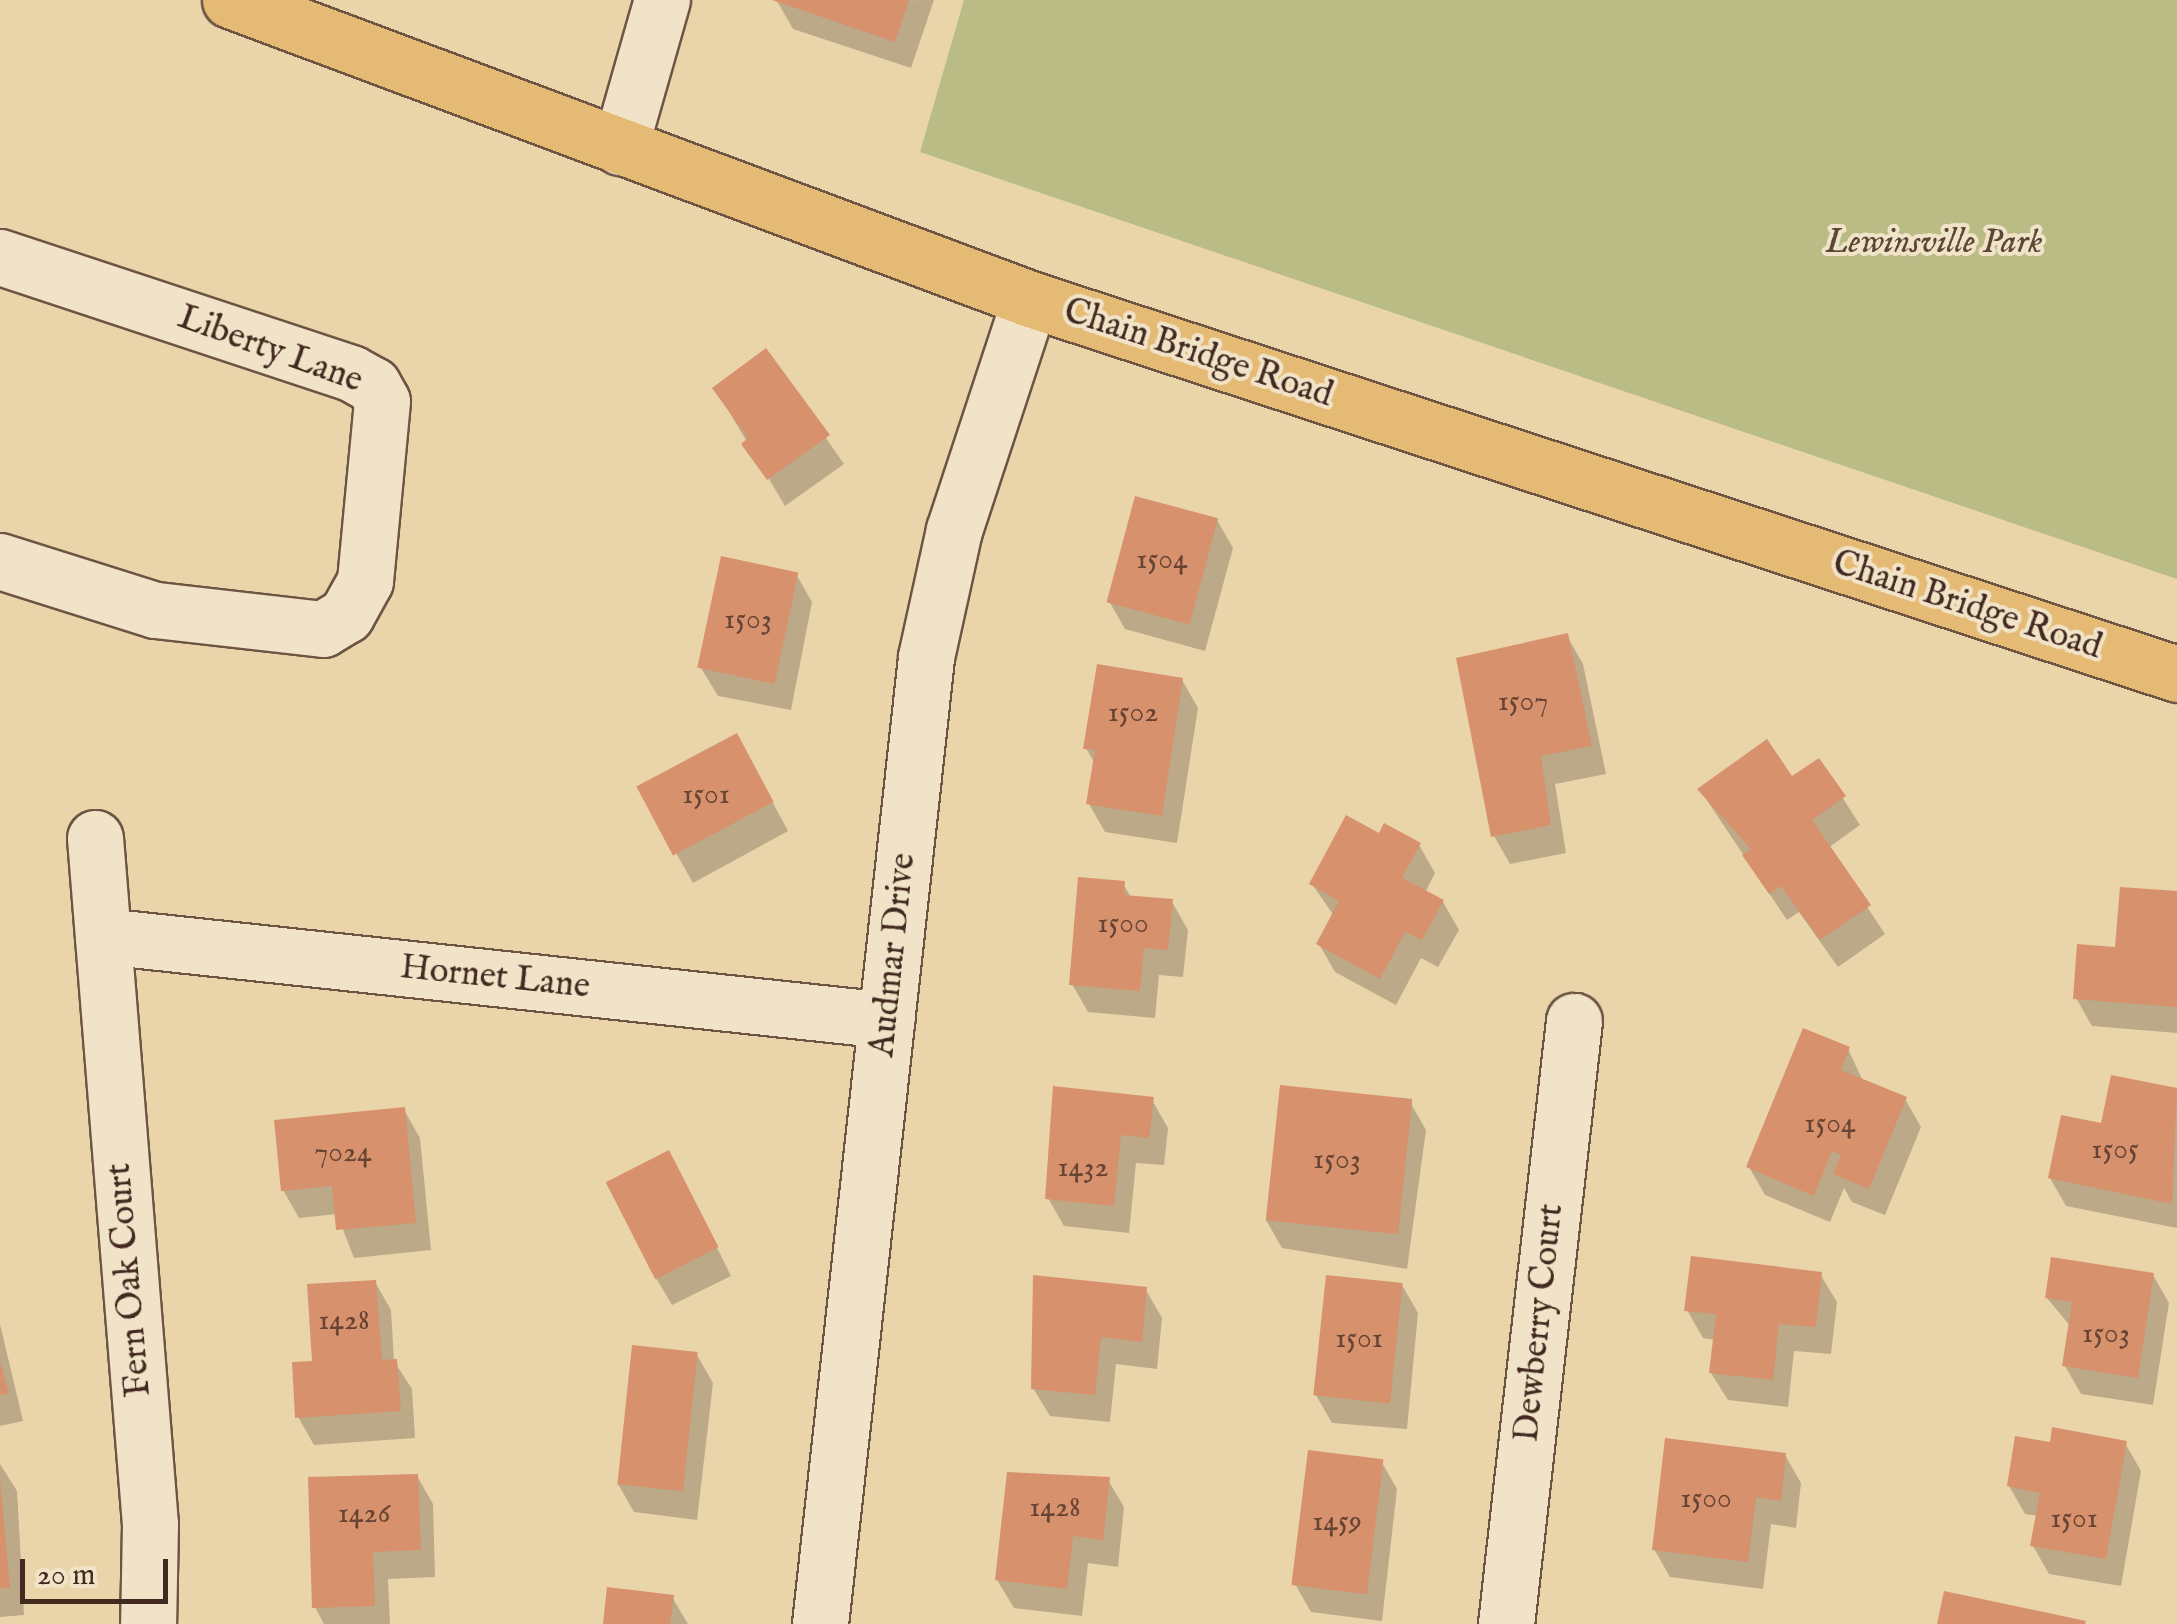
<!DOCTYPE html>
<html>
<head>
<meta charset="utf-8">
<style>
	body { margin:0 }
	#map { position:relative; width:2177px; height:1624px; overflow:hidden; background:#ead4aa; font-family:"IM FELL English",serif }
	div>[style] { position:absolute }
	.green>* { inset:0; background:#babc86 }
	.shadow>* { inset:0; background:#0003 }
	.building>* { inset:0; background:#d7916d; transform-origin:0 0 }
	.roads { filter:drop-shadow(2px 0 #6d5443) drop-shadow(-2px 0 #6d5443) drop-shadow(0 2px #6d5443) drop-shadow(0 -2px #6d5443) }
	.minor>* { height:55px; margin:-27.5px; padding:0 27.5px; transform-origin:27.5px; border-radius:27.5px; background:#f1e3c8 }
	.major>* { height:55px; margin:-27.5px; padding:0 27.5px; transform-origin:27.5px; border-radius:27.5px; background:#e5ba75 }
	span { translate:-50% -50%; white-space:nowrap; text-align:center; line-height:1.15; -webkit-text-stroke:8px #f1e3c8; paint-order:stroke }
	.number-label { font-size:30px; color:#684434 }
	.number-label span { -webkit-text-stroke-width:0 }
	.park-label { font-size:35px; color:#5b4735; font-style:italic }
	.street-label { font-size:35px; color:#432a21 }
	.scale { position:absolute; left:20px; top:1559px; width:148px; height:45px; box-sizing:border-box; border:5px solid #432a21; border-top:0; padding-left:12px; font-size:30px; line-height:35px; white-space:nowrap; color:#432a21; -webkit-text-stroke:8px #f1e3c8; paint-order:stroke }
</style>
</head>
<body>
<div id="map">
	<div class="green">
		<i style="clip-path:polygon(964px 0,2177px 0,2177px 579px,920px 152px)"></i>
	</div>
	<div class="shadow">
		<i style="clip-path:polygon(934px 0,911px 68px,793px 29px,777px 1px)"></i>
		<i style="clip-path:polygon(766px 352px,844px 464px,785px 506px,715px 388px)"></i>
		<i style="clip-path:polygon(1217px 520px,1233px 548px,1205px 651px,1125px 629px,1109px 601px)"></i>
		<i style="clip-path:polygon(796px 574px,812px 602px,791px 710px,718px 696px,701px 668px)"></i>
		<i style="clip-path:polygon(1567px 636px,1583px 664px,1606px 774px,1555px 784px,1566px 853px,1510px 864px,1494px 836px)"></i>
		<i style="clip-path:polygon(1182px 680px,1198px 708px,1177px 843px,1105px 832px,1089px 804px,1095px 764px,1086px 748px)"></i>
		<i style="clip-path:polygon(1819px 761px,1860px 825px,1828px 848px,1885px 934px,1838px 967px,1799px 912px,1787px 920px,1700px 790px,1792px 779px)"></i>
		<i style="clip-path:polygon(752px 764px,788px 831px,693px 883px,640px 789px)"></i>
		<i style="clip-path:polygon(1380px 837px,1419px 845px,1435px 873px,1425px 893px,1443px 902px,1459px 930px,1438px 967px,1421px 958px,1396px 1005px,1335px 972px,1319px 944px,1334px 916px,1312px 884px)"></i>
		<i style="clip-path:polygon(1123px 884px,1132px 899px,1172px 902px,1188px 930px,1183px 977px,1159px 975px,1155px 1018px,1088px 1012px,1072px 984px)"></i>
		<i style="clip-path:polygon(2177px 894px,2177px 1033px,2092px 1026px,2076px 998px)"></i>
		<i style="clip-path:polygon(1848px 1049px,1863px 1081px,1905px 1099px,1921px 1127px,1885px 1215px,1852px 1202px,1844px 1188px,1830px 1222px,1765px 1195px,1749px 1167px)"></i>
		<i style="clip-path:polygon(2113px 1078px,2177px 1091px,2177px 1228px,2066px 1206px,2050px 1178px,2103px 1126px)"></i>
		<i style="clip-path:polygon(1152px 1100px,1168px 1128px,1164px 1165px,1136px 1163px,1129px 1233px,1064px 1226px,1048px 1198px)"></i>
		<i style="clip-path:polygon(1410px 1102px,1426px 1130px,1407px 1269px,1282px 1248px,1266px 1220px)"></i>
		<i style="clip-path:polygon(404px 1110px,420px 1138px,431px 1250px,354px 1258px,337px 1214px,299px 1218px,283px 1190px)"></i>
		<i style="clip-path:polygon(684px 1181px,731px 1276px,672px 1305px,656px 1278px)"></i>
		<i style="clip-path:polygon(1820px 1274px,1837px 1302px,1831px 1354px,1794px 1351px,1788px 1407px,1728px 1400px,1711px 1373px,1715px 1340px,1703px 1338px,1687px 1310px)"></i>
		<i style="clip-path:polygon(2153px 1275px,2169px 1303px,2153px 1405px,2081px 1394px,2065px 1366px,2071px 1327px,2047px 1298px)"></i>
		<i style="clip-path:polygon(375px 1282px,391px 1310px,394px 1361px,412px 1389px,415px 1438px,314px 1445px,298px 1417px,314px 1364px)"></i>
		<i style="clip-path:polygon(1402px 1285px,1418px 1313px,1407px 1429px,1332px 1423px,1316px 1395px)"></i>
		<i style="clip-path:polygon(1146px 1290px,1162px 1318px,1157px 1369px,1116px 1364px,1110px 1422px,1050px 1416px,1033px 1388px)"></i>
		<i style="clip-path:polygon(0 1324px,23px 1421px,0 1426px)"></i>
		<i style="clip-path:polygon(697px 1355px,713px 1383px,697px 1520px,634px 1512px,618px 1484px)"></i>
		<i style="clip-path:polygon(2125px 1443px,2141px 1471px,2121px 1586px,2049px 1574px,2033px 1546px,2038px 1516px,2025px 1514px,2009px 1486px,2052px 1445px)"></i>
		<i style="clip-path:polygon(1785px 1455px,1801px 1483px,1796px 1528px,1771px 1524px,1763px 1589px,1670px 1577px,1654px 1549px)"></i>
		<i style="clip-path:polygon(1381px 1461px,1397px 1489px,1382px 1621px,1311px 1612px,1295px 1584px)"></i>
		<i style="clip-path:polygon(0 1464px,17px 1491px,24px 1615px,0 1617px)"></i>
		<i style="clip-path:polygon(417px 1476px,433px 1504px,435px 1577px,388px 1579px,390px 1624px,324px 1624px,315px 1607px)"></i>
		<i style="clip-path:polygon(1108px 1480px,1124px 1507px,1118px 1567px,1088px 1563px,1082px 1616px,1014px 1608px,997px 1580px)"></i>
		<i style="clip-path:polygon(672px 1597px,688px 1624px,605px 1624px)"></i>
	</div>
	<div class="building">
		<i style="clip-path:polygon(772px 0,909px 0,895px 42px)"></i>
		<i style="clip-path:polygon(766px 348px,830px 435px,767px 480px,741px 444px,748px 438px,712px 388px)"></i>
		<i style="left:1135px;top:496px;width:86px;height:110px;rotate:15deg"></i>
		<i style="left:721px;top:556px;width:79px;height:114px;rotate:12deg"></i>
		<i style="clip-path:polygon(1568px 633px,1592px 746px,1541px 756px,1551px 825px,1491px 837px,1456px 658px)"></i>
		<i style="clip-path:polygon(1097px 664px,1183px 678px,1162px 816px,1086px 804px,1095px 750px,1083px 749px)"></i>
		<i style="left:737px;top:733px;width:78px;height:114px;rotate:62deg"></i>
		<i style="clip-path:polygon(1767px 739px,1792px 776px,1819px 758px,1846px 796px,1812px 820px,1871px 905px,1820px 940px,1781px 886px,1769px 894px,1742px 855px,1751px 849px,1697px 789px)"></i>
		<i style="clip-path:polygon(1346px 815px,1379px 833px,1384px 823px,1421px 843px,1402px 878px,1444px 900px,1422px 940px,1405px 932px,1380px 979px,1316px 944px,1339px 901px,1309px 884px)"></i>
		<i style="clip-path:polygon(1078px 877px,1125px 881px,1124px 895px,1173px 899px,1168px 950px,1144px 948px,1140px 991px,1069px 985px)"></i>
		<i style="clip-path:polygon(2120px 887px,2177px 891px,2177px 1007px,2073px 999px,2077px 944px,2115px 947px)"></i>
		<i style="clip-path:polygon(1803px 1028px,1850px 1047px,1841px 1070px,1907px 1097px,1869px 1189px,1833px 1174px,1841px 1155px,1832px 1151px,1814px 1196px,1746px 1167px)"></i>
		<i style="clip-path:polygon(2111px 1075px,2177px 1088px,2172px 1204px,2048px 1178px,2061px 1115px,2101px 1123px)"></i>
		<i style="left:1280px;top:1085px;width:133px;height:136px;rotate:6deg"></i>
		<i style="clip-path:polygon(1053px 1086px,1154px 1097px,1149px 1138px,1121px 1135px,1114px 1206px,1045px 1199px)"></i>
		<i style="clip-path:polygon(405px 1107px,416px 1223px,336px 1230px,332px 1186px,281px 1191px,274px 1120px)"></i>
		<i style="left:669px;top:1150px;width:109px;height:71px;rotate:63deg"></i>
		<i style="clip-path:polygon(1691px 1256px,1822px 1272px,1816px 1327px,1779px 1324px,1773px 1380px,1709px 1373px,1716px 1314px,1684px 1311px)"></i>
		<i style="clip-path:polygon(2051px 1257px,2154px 1273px,2138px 1378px,2062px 1366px,2072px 1302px,2045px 1298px)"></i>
		<i style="clip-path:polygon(1033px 1275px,1147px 1287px,1142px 1342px,1101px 1337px,1095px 1395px,1031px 1389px)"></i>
		<i style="left:1326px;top:1275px;width:77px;height:121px;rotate:6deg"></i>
		<i style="clip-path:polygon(376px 1280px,382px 1360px,397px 1359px,401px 1411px,295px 1418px,292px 1362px,312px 1361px,307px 1284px)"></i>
		<i style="left:632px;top:1345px;width:66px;height:140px;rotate:6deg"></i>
		<i style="clip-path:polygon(0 1362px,9px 1393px,0 1395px)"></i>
		<i style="clip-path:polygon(2052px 1427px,2127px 1441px,2106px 1559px,2030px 1546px,2040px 1493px,2007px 1486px,2015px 1436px,2050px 1442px)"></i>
		<i style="clip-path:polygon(1665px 1438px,1786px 1453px,1781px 1501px,1756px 1497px,1748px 1562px,1652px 1550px)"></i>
		<i style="left:1308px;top:1450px;width:76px;height:136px;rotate:7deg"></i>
		<i style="clip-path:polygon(1007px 1472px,1110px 1477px,1103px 1540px,1073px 1536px,1067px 1589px,995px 1580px)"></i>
		<i style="clip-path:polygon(418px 1474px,421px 1550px,373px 1552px,375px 1606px,312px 1608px,308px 1477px)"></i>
		<i style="clip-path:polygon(0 1478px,10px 1588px,0 1588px)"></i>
		<i style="clip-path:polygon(607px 1587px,674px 1595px,670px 1624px,603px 1624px)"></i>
		<i style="clip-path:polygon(1944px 1591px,2086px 1621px,2085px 1624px,1937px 1624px)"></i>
	</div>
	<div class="roads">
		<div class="minor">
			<i style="left:620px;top:147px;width:153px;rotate:-74.1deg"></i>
			<i style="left:0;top:257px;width:370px;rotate:18.3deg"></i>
			<i style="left:351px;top:373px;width:25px;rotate:29deg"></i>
			<i style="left:373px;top:385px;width:18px;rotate:61deg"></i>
			<i style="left:382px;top:401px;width:181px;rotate:95.4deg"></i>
			<i style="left:365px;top:581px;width:39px;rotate:119deg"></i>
			<i style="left:346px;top:615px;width:27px;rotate:149deg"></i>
			<i style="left:323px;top:629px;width:169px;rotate:-173.5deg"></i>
			<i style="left:155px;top:610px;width:163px;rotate:-162.5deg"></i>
			<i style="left:95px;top:838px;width:688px;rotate:85.42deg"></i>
			<i style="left:150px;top:1524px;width:100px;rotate:91.1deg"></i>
			<i style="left:103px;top:936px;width:788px;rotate:6.12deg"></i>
			<i style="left:820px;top:1624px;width:973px;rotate:-83.74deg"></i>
			<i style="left:926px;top:657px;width:130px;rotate:-77.6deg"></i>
			<i style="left:954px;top:530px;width:243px;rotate:-71.8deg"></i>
			<i style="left:1506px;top:1624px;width:607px;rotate:-83.57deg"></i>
		</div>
		<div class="major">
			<i style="left:230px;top:0;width:854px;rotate:20.49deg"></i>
			<i style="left:1030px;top:299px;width:1207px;rotate:18.1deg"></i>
		</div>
	</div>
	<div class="number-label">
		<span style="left:1162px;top:560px">1504</span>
		<span style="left:748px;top:620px">1503</span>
		<span style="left:1523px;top:702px">1507</span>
		<span style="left:1133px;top:713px">1502</span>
		<span style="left:706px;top:795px">1501</span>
		<span style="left:1123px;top:924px">1500</span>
		<span style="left:1830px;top:1124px">1504</span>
		<span style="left:2115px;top:1150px">1505</span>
		<span style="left:343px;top:1153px">7024</span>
		<span style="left:1337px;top:1160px">1503</span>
		<span style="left:1083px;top:1168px">1432</span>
		<span style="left:344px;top:1321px">1428</span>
		<span style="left:2106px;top:1334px">1503</span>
		<span style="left:1359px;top:1339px">1501</span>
		<span style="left:1706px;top:1499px">1500</span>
		<span style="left:1055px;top:1508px">1428</span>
		<span style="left:364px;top:1514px">1426</span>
		<span style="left:2074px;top:1519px">1501</span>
		<span style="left:1337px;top:1522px">1459</span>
	</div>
	<div class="park-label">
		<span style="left:1934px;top:243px">Lewinsville Park</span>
	</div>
	<div class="street-label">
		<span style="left:270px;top:350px;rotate:20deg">Liberty Lane</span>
		<span style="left:1198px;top:354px;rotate:18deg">Chain Bridge Road</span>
		<span style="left:1967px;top:606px;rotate:18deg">Chain Bridge Road</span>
		<span style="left:894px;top:955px;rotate:-84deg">Audmar Drive</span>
		<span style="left:495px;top:978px;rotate:6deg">Hornet Lane</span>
		<span style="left:130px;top:1280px;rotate:-95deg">Fern Oak Court</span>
		<span style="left:1540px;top:1323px;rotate:-84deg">Dewberry Court</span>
	</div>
	<div class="scale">20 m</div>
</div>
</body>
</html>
